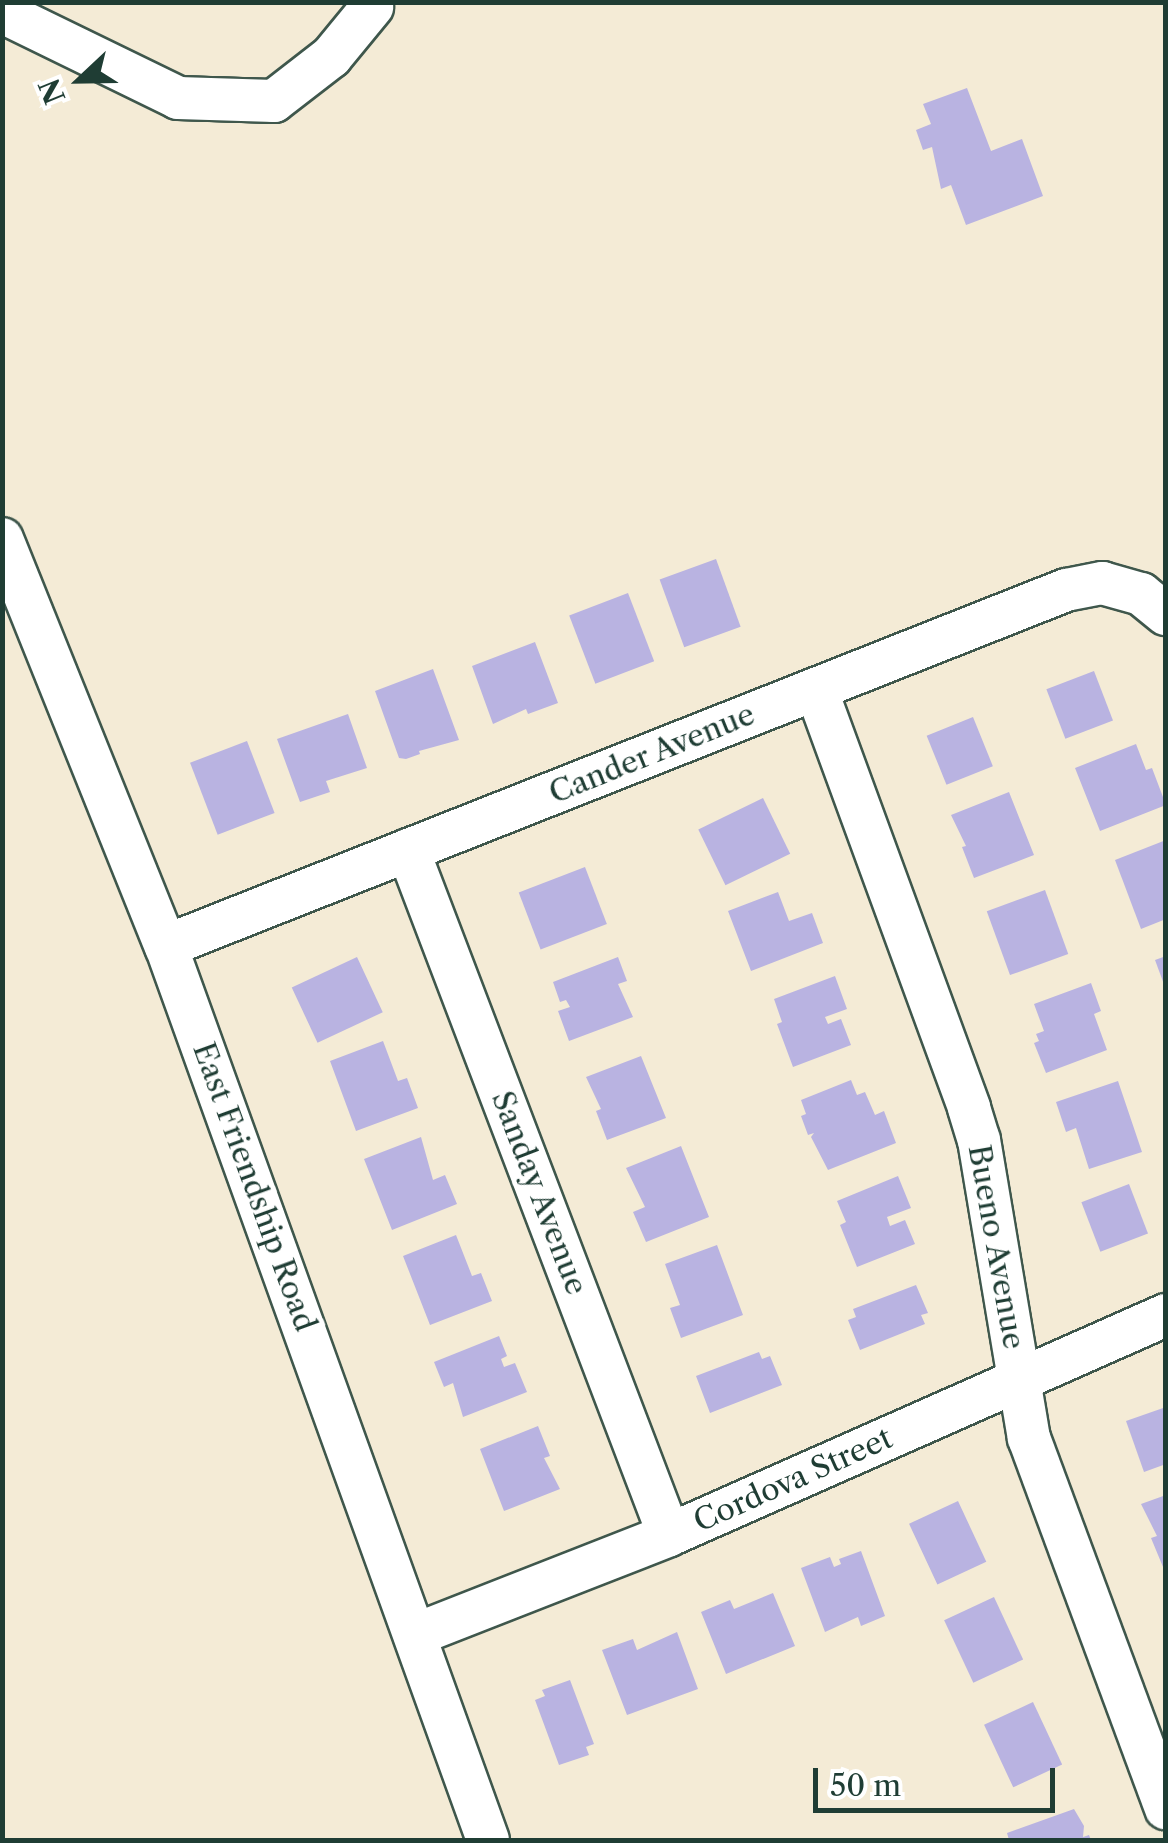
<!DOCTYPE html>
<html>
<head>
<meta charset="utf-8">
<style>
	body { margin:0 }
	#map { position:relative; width:1168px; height:1843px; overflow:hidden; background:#f4ebd6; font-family:"Libre Caslon Text",serif }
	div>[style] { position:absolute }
	.building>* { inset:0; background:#b9b3e1; transform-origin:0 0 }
	.roads { filter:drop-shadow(2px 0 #3f574c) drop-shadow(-2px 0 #3f574c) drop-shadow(0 2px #3f574c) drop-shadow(0 -2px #3f574c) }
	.minor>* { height:42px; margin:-21px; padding:0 21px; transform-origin:21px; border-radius:21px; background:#fff }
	span { translate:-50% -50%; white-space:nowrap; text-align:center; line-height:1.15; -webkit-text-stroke:9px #fff; paint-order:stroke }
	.street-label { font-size:30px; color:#1f3d34 }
	.frame { position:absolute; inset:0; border:5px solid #1f3d34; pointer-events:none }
	.north { position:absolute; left:30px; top:30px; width:100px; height:100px; -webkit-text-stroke:8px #fff; paint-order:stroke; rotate:248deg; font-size:28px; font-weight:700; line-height:40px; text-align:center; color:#1f3d34 }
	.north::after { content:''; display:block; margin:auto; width:35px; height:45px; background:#1f3d34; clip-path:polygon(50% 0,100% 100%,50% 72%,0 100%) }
	.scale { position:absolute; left:813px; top:1768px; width:242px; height:45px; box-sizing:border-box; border:5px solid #1f3d34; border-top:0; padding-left:12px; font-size:30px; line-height:35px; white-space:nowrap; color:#1f3d34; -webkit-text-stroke:8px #fff; paint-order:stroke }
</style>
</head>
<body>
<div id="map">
	<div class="building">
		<i style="clip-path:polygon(967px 88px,991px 151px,1022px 139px,1043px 196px,966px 225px,951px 185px,941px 189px,932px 147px,923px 150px,916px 130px,931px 124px,923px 104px)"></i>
		<i style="left:716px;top:559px;width:72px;height:60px;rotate:70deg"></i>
		<i style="left:628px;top:593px;width:73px;height:63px;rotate:69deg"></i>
		<i style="clip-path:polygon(535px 642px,558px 703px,528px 714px,526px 709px,493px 724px,472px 666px)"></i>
		<i style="clip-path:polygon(433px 669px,459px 740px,419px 751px,420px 754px,406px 759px,399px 758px,375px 691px)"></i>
		<i style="left:1094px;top:671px;width:53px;height:51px;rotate:69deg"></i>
		<i style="clip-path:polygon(348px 714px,367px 768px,326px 781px,330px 792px,300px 802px,277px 739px)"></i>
		<i style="left:973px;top:717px;width:53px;height:50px;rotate:68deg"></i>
		<i style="left:247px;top:741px;width:77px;height:61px;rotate:69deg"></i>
		<i style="clip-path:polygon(1136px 744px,1146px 770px,1152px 768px,1166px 805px,1100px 831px,1075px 768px)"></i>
		<i style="clip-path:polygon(1009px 792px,1034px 855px,974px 878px,962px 847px,966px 846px,951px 815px)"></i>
		<i style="left:763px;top:798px;width:62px;height:72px;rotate:64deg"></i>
		<i style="clip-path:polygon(1166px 840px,1166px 919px,1141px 929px,1115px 860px)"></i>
		<i style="left:585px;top:867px;width:61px;height:71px;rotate:69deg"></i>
		<i style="left:1045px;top:890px;width:68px;height:62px;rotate:70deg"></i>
		<i style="clip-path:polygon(778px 892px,789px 921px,812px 913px,823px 943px,751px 971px,728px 911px)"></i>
		<i style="clip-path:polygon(1166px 956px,1166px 987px,1165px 987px,1155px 960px)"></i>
		<i style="left:357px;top:957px;width:61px;height:72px;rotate:65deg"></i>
		<i style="clip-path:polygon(618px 957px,627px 981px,618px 984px,633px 1017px,569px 1041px,558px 1011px,570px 1007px,566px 1000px,560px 1002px,553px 982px)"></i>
		<i style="clip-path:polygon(835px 976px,847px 1009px,825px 1017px,828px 1024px,841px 1019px,851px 1045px,793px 1067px,777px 1024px,782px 1022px,774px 999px)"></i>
		<i style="clip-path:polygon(1091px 983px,1101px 1011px,1094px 1014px,1107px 1050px,1046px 1073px,1034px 1043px,1039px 1041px,1036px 1034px,1044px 1031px,1034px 1004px)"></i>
		<i style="clip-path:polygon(383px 1041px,398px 1081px,407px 1078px,418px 1108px,356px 1131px,330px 1061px)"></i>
		<i style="clip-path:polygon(641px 1056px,666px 1118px,607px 1140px,596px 1111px,601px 1109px,586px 1077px)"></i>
		<i style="clip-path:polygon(851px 1080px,857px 1095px,865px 1092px,875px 1115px,884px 1111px,896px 1143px,828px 1170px,811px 1137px,814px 1133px,808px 1135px,801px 1116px,806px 1114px,801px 1100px)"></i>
		<i style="clip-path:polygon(1118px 1081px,1142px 1152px,1089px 1169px,1076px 1128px,1066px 1132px,1056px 1102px)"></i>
		<i style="clip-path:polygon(421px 1137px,433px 1180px,445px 1175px,457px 1204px,392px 1230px,364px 1159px)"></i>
		<i style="clip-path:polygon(681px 1146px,709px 1217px,646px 1242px,633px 1212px,645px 1207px,626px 1168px)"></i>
		<i style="clip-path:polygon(898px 1176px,911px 1208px,887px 1217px,890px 1226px,905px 1220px,915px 1244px,857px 1267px,840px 1225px,846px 1222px,837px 1201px)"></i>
		<i style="left:1129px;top:1184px;width:53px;height:51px;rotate:69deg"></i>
		<i style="clip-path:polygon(456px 1235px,472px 1276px,481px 1273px,492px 1301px,430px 1325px,403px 1256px)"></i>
		<i style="clip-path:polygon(717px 1245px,743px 1315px,681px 1338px,670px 1308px,680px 1305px,665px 1264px)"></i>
		<i style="clip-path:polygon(916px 1285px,928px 1313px,921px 1315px,925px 1324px,860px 1350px,848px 1320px,856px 1317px,853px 1309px)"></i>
		<i style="clip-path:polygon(499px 1336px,507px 1356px,501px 1359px,504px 1367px,515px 1363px,527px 1392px,463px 1417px,453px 1383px,444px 1387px,434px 1362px)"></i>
		<i style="clip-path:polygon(759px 1352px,762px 1359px,770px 1356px,782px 1385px,710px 1413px,696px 1376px)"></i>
		<i style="clip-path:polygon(1166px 1407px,1166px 1464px,1144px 1472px,1126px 1421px)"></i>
		<i style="clip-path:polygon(538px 1426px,550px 1456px,544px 1458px,560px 1489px,504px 1511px,480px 1449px)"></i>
		<i style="clip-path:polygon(1166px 1495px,1166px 1566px,1163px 1567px,1151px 1538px,1157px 1536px,1141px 1504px)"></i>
		<i style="left:958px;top:1501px;width:67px;height:54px;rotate:65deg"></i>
		<i style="clip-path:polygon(861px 1551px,885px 1616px,861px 1626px,858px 1617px,825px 1632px,801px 1568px,830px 1557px,834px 1567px,841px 1564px,839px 1559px)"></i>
		<i style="clip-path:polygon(773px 1593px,795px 1646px,726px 1674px,701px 1612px,730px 1600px,734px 1609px)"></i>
		<i style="left:994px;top:1597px;width:69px;height:55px;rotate:65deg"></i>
		<i style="clip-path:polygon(677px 1632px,698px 1689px,627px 1715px,602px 1650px,633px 1639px,637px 1650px)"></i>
		<i style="clip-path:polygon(570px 1680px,594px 1744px,586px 1747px,589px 1755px,559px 1765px,535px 1700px,545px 1696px,542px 1690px)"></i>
		<i style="left:1033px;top:1702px;width:69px;height:54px;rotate:65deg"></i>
		<i style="clip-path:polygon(1074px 1809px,1084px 1826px,1083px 1837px,1089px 1835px,1091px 1840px,1009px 1840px,1007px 1833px)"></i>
	</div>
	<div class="roads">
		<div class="minor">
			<i style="left:2px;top:12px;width:196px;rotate:26deg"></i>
			<i style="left:178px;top:98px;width:96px;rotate:1.8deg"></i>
			<i style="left:274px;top:101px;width:72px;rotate:-37.7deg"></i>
			<i style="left:331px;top:57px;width:65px;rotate:-50.6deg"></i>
			<i style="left:2px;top:539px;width:439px;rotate:68.1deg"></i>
			<i style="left:166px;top:946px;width:950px;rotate:70.19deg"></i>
			<i style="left:816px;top:689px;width:446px;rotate:69.9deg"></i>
			<i style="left:969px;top:1108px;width:34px;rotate:73deg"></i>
			<i style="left:979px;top:1140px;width:302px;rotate:80.5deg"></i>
			<i style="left:1029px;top:1438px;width:395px;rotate:69.7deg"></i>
			<i style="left:408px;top:850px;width:733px;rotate:69.14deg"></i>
			<i style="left:166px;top:946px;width:968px;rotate:-21.58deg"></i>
			<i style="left:1066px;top:590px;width:37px;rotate:-11deg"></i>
			<i style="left:1102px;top:583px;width:41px;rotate:15.8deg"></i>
			<i style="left:1141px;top:594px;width:32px;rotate:39deg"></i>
			<i style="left:417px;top:1634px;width:271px;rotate:-21.4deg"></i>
			<i style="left:669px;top:1535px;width:544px;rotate:-23.88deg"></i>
		</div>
	</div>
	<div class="street-label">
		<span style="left:652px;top:754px;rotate:-22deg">Cander Avenue</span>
		<span style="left:254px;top:1187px;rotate:70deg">East Friendship Road</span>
		<span style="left:539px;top:1193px;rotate:69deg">Sanday Avenue</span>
		<span style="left:996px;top:1247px;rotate:80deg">Bueno Avenue</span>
		<span style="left:793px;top:1480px;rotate:-24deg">Cordova Street</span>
	</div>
	<div class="frame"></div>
	<div class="north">N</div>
	<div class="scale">50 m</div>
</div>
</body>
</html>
